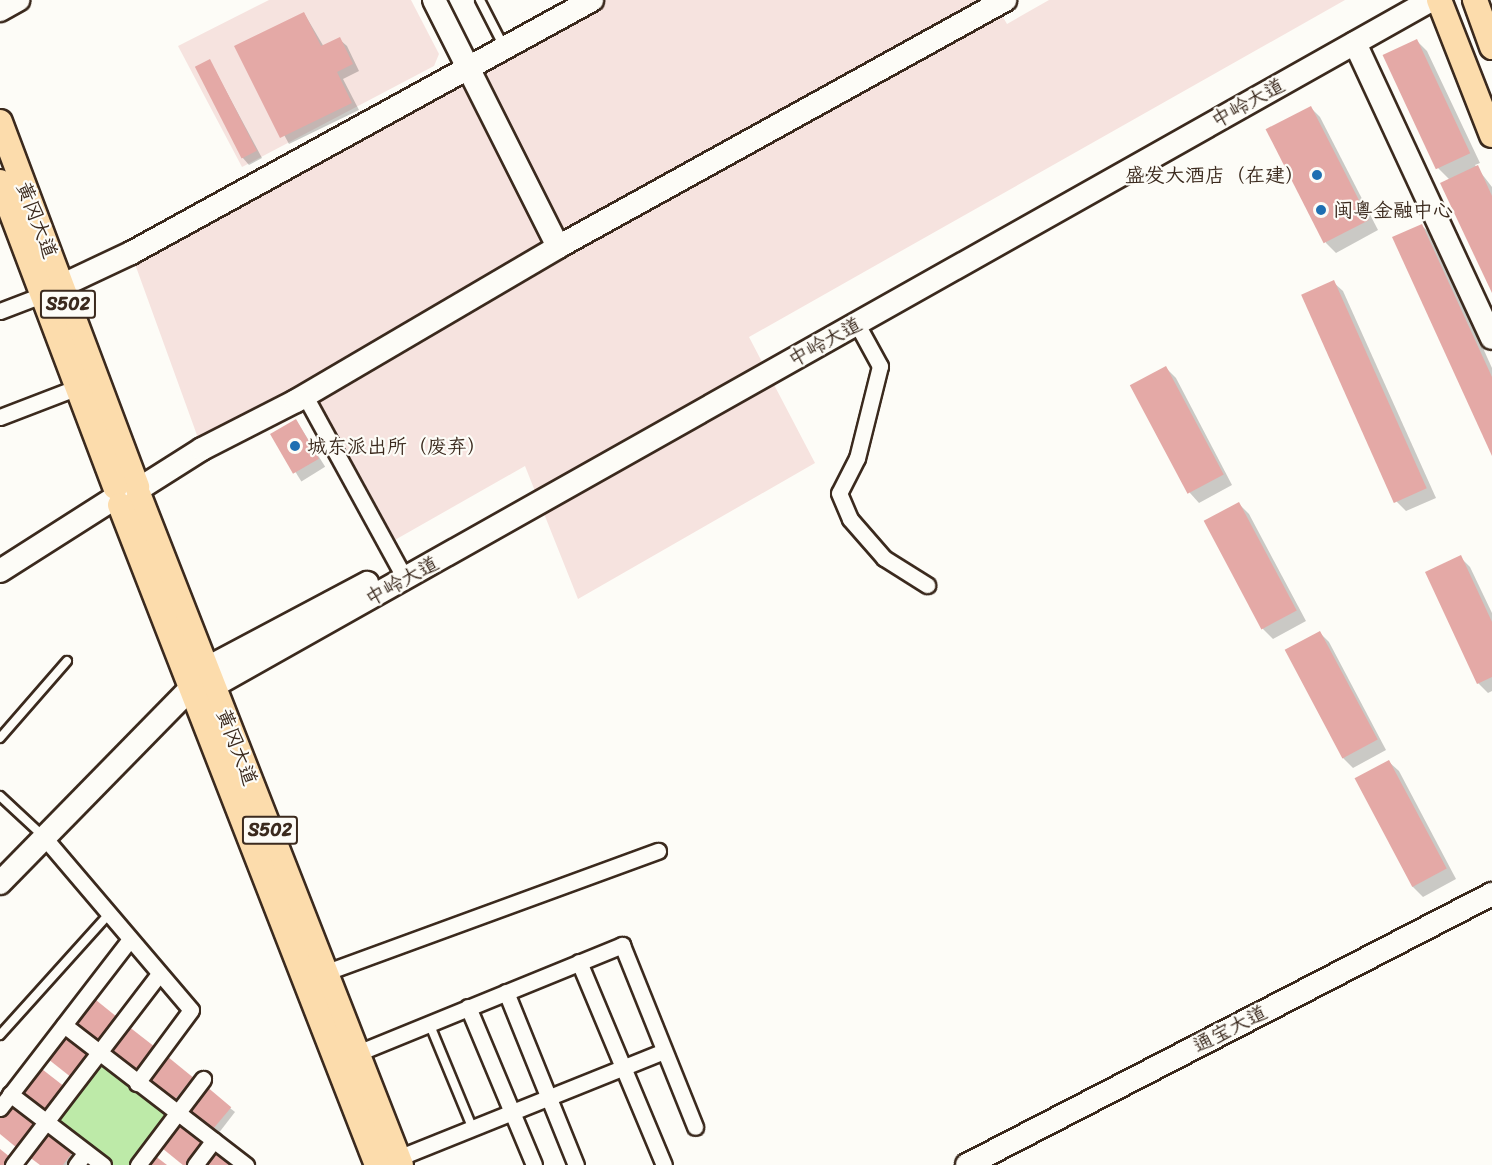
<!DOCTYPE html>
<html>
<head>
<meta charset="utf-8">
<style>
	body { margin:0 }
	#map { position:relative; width:1492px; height:1165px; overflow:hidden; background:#fdfcf7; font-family:Sriracha,"LXGW WenKai TC",sans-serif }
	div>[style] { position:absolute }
	.built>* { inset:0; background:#f6e3df }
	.green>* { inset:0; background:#bdeaa8 }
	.shadow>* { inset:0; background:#0003; transform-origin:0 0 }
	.building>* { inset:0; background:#e4a9a6; transform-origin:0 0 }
	.roads { filter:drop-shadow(2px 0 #3b2a1e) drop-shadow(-2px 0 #3b2a1e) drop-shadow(0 2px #3b2a1e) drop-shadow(0 -2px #3b2a1e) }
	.lane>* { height:8px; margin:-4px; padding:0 4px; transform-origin:4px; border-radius:4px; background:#fdfcf7 }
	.street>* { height:15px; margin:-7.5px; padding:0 7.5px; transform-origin:7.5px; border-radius:7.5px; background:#fdfcf7 }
	.secondary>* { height:22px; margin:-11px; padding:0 11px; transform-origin:11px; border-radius:11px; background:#fdfcf7 }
	.primary>* { height:24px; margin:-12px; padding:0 12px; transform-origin:12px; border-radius:12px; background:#fcdcac }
	.dots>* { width:16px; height:16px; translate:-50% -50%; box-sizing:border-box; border:3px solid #fdfcf7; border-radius:50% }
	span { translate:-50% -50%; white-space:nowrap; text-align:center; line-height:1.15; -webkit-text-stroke:4.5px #fdfcf7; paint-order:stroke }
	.shield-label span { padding:2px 4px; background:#fdfcf7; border:2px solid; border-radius:4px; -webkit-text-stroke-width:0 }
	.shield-label { font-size:18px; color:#3b2a1e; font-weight:700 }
	.street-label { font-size:20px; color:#3b2a1e }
	.poi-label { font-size:20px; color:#3b2a1e }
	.right { translate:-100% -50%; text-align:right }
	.left { translate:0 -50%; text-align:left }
</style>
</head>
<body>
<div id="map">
	<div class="built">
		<i style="clip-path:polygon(269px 0,411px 0,439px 54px,434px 66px,242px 167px,178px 46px)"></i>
		<i style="clip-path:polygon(592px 0,993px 0,1007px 24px,1049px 0,1345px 0,749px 337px,815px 463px,578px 599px,525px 466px,379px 549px,296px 401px,202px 449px,131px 253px)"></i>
	</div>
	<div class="green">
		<i style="clip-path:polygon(98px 1052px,177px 1113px,138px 1165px,103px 1165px,46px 1122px)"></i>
	</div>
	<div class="shadow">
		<i style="clip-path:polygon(304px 13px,324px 47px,339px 39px,347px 46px,359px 71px,343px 79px,359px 110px,289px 144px,236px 46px)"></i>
		<i style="clip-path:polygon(1417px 41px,1427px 51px,1480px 163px,1475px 165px,1492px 187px,1492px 289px,1450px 180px,1438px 168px)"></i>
		<i style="clip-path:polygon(210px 61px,262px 158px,249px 165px,242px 157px)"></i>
		<i style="clip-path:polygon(1311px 108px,1320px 117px,1378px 230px,1336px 253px,1326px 243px)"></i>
		<i style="clip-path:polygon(1422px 226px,1432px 235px,1492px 368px,1492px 452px)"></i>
		<i style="clip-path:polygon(1333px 282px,1343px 291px,1436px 498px,1406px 511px,1397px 502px)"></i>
		<i style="clip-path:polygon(1166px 368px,1176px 378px,1232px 485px,1199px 503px,1190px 493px)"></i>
		<i style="left:296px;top:420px;width:55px;height:28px;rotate:58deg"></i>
		<i style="clip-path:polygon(1239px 504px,1249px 514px,1306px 621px,1273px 639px,1263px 629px)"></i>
		<i style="clip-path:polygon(1460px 557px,1470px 567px,1492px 613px,1492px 691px,1488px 693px,1478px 683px)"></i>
		<i style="clip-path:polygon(1319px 632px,1329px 642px,1386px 750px,1353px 768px,1343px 758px)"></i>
		<i style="clip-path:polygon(1389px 762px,1399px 771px,1456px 879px,1423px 897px,1413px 887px)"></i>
		<i style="clip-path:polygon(153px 1047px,157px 1052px,141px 1073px,116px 1053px)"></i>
		<i style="clip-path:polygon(168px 1059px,197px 1082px,180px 1104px,156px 1084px)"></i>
		<i style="clip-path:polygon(206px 1089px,235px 1112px,218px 1134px,194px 1114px)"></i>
		<i style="clip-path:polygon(47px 1135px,76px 1158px,70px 1165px,41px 1165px)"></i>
	</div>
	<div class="building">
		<i style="clip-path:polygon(304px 12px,321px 46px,340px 37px,353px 64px,337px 72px,352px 103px,280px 138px,234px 46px)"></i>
		<i style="left:1417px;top:39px;width:126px;height:38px;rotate:65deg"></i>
		<i style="left:210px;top:59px;width:103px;height:17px;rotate:63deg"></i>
		<i style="left:1311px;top:106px;width:128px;height:51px;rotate:63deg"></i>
		<i style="clip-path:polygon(1478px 165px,1492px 196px,1492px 293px,1440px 183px)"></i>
		<i style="clip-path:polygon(1422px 224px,1492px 377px,1492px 456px,1392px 237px)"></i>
		<i style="left:1334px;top:280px;width:228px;height:36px;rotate:66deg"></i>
		<i style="left:1166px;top:366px;width:123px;height:41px;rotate:62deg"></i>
		<i style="left:296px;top:419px;width:46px;height:30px;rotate:60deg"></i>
		<i style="left:1239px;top:502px;width:123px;height:40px;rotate:62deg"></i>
		<i style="clip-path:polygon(1461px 555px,1492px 622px,1492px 677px,1477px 684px,1425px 572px)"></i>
		<i style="left:1320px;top:631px;width:123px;height:40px;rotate:62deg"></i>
		<i style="left:1389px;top:760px;width:123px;height:39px;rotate:62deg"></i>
		<i style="left:91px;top:996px;width:33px;height:30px;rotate:39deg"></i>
		<i style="left:128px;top:1026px;width:33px;height:29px;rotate:38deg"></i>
		<i style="left:63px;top:1034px;width:33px;height:29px;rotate:38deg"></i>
		<i style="left:168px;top:1057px;width:32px;height:30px;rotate:39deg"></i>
		<i style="left:38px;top:1066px;width:33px;height:30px;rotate:38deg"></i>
		<i style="left:206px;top:1086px;width:33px;height:31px;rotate:40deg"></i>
		<i style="clip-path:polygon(10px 1104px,35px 1124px,17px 1148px,0 1134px,0 1116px)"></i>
		<i style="left:179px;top:1122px;width:33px;height:31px;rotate:39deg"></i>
		<i style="clip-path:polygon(47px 1132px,72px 1153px,63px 1165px,40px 1165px,28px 1156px)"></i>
		<i style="clip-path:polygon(0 1149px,10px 1157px,4px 1165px,0 1165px)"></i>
		<i style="clip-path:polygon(214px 1150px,233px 1165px,202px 1165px)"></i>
		<i style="clip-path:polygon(154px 1155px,167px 1165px,146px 1165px)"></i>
	</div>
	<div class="roads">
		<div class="lane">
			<i style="left:480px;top:0;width:53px;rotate:62.9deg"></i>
			<i style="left:0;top:738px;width:102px;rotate:-49deg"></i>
			<i style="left:0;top:796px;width:59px;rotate:42.9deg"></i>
			<i style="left:429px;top:1023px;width:115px;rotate:67.5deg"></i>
			<i style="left:0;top:1035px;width:163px;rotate:-48deg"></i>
		</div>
		<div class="street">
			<i style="left:0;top:311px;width:42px;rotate:-21deg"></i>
			<i style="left:857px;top:324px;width:48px;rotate:61.3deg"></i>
			<i style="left:880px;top:366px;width:95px;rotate:104deg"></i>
			<i style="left:857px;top:458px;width:39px;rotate:117deg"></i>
			<i style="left:839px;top:493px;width:28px;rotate:67deg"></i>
			<i style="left:850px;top:519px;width:52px;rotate:48.9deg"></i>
			<i style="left:884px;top:558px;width:51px;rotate:32.1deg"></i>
			<i style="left:305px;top:396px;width:209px;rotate:61.3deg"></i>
			<i style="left:0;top:417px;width:78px;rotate:-21deg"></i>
			<i style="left:43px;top:836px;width:228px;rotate:49.6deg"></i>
			<i style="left:191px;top:1010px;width:91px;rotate:126.5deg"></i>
			<i style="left:579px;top:962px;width:220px;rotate:67.3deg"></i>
			<i style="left:335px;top:969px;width:344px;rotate:-20.1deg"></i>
			<i style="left:506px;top:992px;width:187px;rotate:68deg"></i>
			<i style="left:468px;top:1007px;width:171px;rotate:67.3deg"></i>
			<i style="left:64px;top:1025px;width:230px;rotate:37.6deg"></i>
			<i style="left:365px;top:1050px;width:278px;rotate:-22.2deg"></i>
			<i style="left:622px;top:945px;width:196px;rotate:68.1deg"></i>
			<i style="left:10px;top:1094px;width:117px;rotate:37.4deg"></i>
			<i style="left:0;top:1108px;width:213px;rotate:-52.4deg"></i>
			<i style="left:403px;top:1156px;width:281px;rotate:-21.9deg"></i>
			<i style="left:13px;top:1165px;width:240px;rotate:-52.6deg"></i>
			<i style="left:76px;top:1165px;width:16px;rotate:-52deg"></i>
			<i style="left:138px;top:1165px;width:108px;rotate:-52.9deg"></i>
			<i style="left:195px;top:1165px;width:31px;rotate:-53deg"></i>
		</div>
		<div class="secondary">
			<i style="left:434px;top:0;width:276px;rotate:63.3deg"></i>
			<i style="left:0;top:10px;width:21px;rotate:-29deg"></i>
			<i style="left:1355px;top:43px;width:325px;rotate:65.1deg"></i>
			<i style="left:65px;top:284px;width:73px;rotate:-25.2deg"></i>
			<i style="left:131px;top:253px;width:526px;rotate:-28.76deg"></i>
			<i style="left:0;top:571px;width:138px;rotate:-32.5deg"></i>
			<i style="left:116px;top:497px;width:28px;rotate:-21deg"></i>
			<i style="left:142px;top:487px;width:71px;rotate:-32.3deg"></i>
			<i style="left:202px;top:449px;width:106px;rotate:-27.1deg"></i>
			<i style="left:296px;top:401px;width:304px;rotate:-30.4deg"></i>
			<i style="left:558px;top:247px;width:511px;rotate:-28.92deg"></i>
			<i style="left:211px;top:666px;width:177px;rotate:-28deg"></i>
			<i style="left:219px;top:683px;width:1391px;rotate:-29.4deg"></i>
			<i style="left:0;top:883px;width:272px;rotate:-45.6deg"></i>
			<i style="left:967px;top:1165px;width:591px;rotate:-27.3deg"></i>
		</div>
		<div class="primary">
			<i style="left:1439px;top:0;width:145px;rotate:68.6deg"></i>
			<i style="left:1475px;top:0;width:50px;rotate:70.1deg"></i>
			<i style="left:0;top:122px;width:390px;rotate:69.4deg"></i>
			<i style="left:0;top:182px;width:326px;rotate:69.3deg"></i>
			<i style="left:139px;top:496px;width:718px;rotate:68.61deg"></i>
			<i style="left:120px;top:505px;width:708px;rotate:68.72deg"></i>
		</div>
	</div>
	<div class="dots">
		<i style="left:1317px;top:175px;background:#1f6fb2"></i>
		<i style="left:1321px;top:210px;background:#1f6fb2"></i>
		<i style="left:295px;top:446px;background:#1f6fb2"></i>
	</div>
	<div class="shield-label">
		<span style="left:68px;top:304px">S502</span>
		<span style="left:270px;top:830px">S502</span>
	</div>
	<div class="street-label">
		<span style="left:1248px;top:103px;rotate:-29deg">中岭大道</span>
		<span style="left:37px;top:220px;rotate:69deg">黄冈大道</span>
		<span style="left:825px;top:342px;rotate:-29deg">中岭大道</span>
		<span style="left:402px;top:581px;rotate:-29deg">中岭大道</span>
		<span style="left:237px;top:747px;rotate:69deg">黄冈大道</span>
		<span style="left:1230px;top:1029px;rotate:-27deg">通宝大道</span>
	</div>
	<div class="poi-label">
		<span class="right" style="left:1305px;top:175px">盛发大酒店（在建）</span>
		<span class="left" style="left:1333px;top:210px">闽粤金融中心</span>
		<span class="left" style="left:307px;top:446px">城东派出所（废弃）</span>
	</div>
</div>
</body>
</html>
